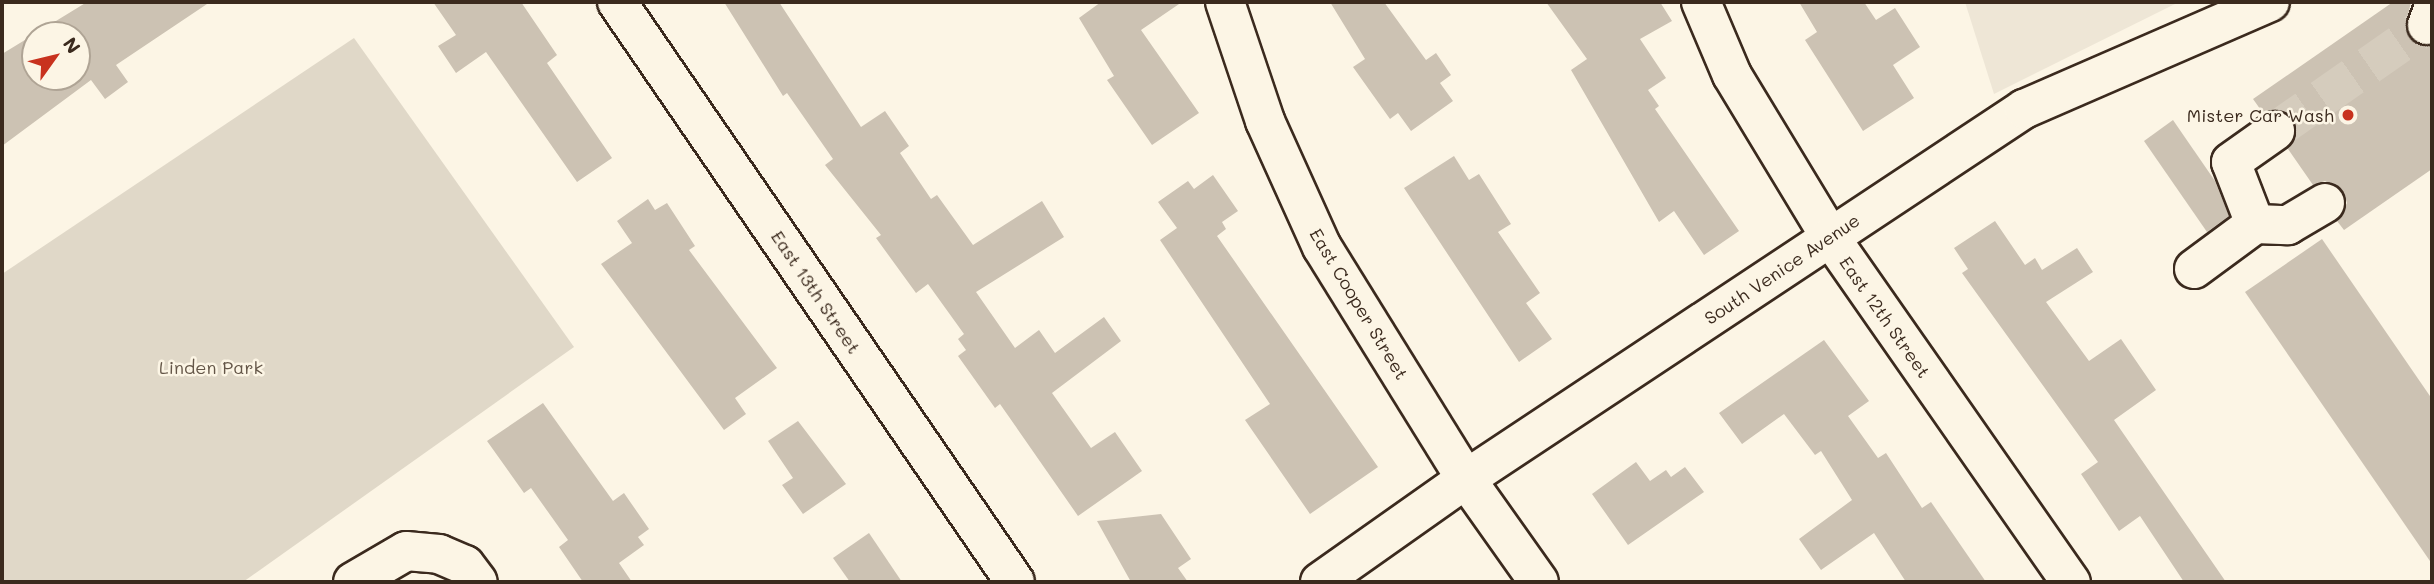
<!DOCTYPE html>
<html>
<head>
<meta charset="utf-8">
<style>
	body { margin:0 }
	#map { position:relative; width:2434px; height:584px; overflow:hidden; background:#fcf5e5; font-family:Mali,sans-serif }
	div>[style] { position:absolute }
	.built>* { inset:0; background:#eee6d6 }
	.green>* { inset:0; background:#e0d8c8 }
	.building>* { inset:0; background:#ccc2b3 }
	.minor-tunnel>* { height:38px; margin-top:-19px; transform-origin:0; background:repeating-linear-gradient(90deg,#d5ccbd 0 38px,transparent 0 57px) }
	.roads { filter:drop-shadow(2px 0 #3b2a1e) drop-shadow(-2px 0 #3b2a1e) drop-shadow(0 2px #3b2a1e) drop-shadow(0 -2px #3b2a1e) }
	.minor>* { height:38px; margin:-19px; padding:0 19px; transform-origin:19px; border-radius:19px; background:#fcf5e5 }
	.dots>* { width:19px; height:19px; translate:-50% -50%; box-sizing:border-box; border:4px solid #fcf5e5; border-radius:50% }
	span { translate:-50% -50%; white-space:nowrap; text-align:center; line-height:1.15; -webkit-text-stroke:5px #fcf5e5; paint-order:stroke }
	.poi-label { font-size:18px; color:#3b2a1e }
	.right { translate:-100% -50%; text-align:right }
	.street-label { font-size:18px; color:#3b2a1e }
	.park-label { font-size:18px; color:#645648 }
	.frame { position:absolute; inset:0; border:4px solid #3b2a1e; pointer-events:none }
	.north { position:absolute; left:21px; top:21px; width:70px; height:70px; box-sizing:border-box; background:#fcf5e5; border:2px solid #afa495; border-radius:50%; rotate:56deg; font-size:19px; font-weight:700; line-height:28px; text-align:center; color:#3b2a1e }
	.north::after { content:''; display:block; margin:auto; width:24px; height:32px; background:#c8321e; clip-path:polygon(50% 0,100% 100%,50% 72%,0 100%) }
</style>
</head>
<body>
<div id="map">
	<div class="built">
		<i style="clip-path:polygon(1965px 2px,2179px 2px,1994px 94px)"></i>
	</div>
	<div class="green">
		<i style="clip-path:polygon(354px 38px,574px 347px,243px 582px,2px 582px,2px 274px)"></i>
	</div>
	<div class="building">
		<i style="clip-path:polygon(evenodd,87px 2px,210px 2px,116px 65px,128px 82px,105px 99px,91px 80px,2px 146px,2px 54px,87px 2px,35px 35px,77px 35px,77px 77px,35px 77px,35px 35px)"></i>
		<i style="clip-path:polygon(433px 2px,521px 2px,557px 55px,547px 63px,612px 158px,577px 182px,486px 52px,456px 73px,438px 46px,456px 35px)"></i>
		<i style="clip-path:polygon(724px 2px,779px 2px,861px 127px,885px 111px,909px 146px,900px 153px,931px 199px,937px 195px,973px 245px,1042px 201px,1064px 237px,976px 292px,1015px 348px,1039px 330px,1055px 353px,1104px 317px,1121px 341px,1052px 393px,1091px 448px,1115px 432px,1142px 471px,1078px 516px,1000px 404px,995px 408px,958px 356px,966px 350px,958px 339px,964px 334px,928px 284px,916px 293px,876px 238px,881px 235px,825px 165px,833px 159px,787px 93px,783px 96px)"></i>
		<i style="clip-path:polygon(1101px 2px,1182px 2px,1141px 30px,1199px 113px,1152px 145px,1107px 80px,1114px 76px,1079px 18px)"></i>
		<i style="clip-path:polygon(1330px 2px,1384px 2px,1426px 60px,1436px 53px,1451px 75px,1440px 83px,1453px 101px,1411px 131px,1398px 113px,1390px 119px,1353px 67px,1365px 59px)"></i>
		<i style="clip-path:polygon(1546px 2px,1660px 2px,1672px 21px,1640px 39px,1666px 78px,1648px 90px,1659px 106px,1655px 109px,1739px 231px,1704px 255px,1674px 211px,1659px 222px,1571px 70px,1587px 59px)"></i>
		<i style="clip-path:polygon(1799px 2px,1864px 2px,1876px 20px,1895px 8px,1920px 47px,1893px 65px,1914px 98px,1863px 131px,1805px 40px,1817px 32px)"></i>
		<i style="clip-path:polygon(2393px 2px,2411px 2px,2405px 28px,2410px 38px,2432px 46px,2432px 169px,2344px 230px,2337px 221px,2347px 203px,2343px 191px,2325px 181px,2313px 185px,2288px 149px,2295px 140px,2293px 119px,2284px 111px,2263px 113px,2253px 99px)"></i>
		<i style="clip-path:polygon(2173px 120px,2215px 181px,2229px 216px,2207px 232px,2144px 141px)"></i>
		<i style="clip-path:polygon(1454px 156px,1469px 180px,1479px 174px,1511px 224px,1498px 232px,1540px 293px,1526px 303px,1552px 339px,1519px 362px,1404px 188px)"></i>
		<i style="clip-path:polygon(1213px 175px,1238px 211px,1222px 222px,1226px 229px,1217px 236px,1378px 467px,1310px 514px,1245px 420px,1270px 404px,1160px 240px,1177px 228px,1158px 202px,1188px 181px,1194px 189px)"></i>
		<i style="clip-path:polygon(648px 199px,655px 210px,667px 203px,695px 246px,689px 250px,777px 368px,735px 398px,746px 414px,724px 430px,601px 264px,632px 243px,617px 221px)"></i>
		<i style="clip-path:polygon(1995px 221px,2025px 265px,2035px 258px,2042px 270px,2077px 248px,2093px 272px,2046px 302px,2089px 361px,2121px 339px,2156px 390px,2114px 420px,2226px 582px,2184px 582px,2140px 516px,2119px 531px,2081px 474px,2098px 462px,1962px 273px,1968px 269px,1954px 248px)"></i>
		<i style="clip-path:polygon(2322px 239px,2432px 399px,2432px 564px,2245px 292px)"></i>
		<i style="clip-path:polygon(1824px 340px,1869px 401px,1848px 416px,1878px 458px,1886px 453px,1922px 508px,1931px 502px,1986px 582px,1906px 582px,1874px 533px,1821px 570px,1799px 539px,1852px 500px,1821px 451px,1815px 455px,1784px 414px,1742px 444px,1719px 413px)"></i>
		<i style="clip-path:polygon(543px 403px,613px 501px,624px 493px,649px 529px,638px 537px,644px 545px,619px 563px,632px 582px,583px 582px,559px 547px,568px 540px,531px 488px,524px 493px,487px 441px)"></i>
		<i style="clip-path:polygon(798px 421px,846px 484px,803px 514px,782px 485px,793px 478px,768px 441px)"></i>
		<i style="clip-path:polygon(1636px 462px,1650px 481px,1666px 470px,1671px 477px,1685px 467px,1704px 492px,1628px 545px,1592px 494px)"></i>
		<i style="clip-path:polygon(1161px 514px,1191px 559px,1178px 568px,1188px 582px,1131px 582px,1097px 521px)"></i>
		<i style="clip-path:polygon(869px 533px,902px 582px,850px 582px,833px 558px)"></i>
	</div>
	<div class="minor-tunnel">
		<i style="left:2275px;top:131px;width:185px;rotate:-34.9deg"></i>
	</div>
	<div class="roads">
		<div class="minor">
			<i style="left:617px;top:2px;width:703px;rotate:55.54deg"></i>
			<i style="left:1225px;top:2px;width:126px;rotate:71.4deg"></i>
			<i style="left:1265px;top:121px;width:138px;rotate:65.7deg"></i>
			<i style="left:1322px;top:247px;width:273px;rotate:58.2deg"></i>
			<i style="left:1466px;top:479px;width:126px;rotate:54.7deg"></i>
			<i style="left:1701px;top:2px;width:79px;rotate:67deg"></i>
			<i style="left:1732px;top:75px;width:189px;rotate:58.8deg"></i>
			<i style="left:1830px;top:237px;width:421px;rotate:55.1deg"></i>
			<i style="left:2427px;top:25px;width:14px;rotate:-69deg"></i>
			<i style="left:2255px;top:224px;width:33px;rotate:2deg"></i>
			<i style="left:2288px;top:225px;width:43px;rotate:-30.7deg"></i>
			<i style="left:2194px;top:269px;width:76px;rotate:-36.4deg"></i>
			<i style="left:2255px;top:224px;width:66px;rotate:-111.2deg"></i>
			<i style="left:2231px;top:162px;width:54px;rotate:-35.2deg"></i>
			<i style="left:353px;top:582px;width:61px;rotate:-30.3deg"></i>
			<i style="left:406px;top:551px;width:33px;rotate:5deg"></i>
			<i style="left:439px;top:554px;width:28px;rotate:23deg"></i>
			<i style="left:465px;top:565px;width:21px;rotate:53deg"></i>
			<i style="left:1320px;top:582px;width:179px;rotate:-35.2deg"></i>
			<i style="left:1466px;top:479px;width:670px;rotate:-33.55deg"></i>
			<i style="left:2024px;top:109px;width:268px;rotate:-23.5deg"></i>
		</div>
	</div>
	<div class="dots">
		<i style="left:2348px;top:115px;background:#c8321e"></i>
	</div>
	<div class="poi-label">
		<span class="right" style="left:2334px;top:115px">Mister Car Wash</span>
	</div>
	<div class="street-label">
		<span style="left:1782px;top:269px;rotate:-34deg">South Venice Avenue</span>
		<span style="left:816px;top:292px;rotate:56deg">East 13th Street</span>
		<span style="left:1359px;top:304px;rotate:59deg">East Cooper Street</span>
		<span style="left:1885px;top:317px;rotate:55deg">East 12th Street</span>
	</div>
	<div class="park-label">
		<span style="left:211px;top:367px">Linden Park</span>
	</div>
	<div class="frame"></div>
	<div class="north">N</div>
</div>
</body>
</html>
